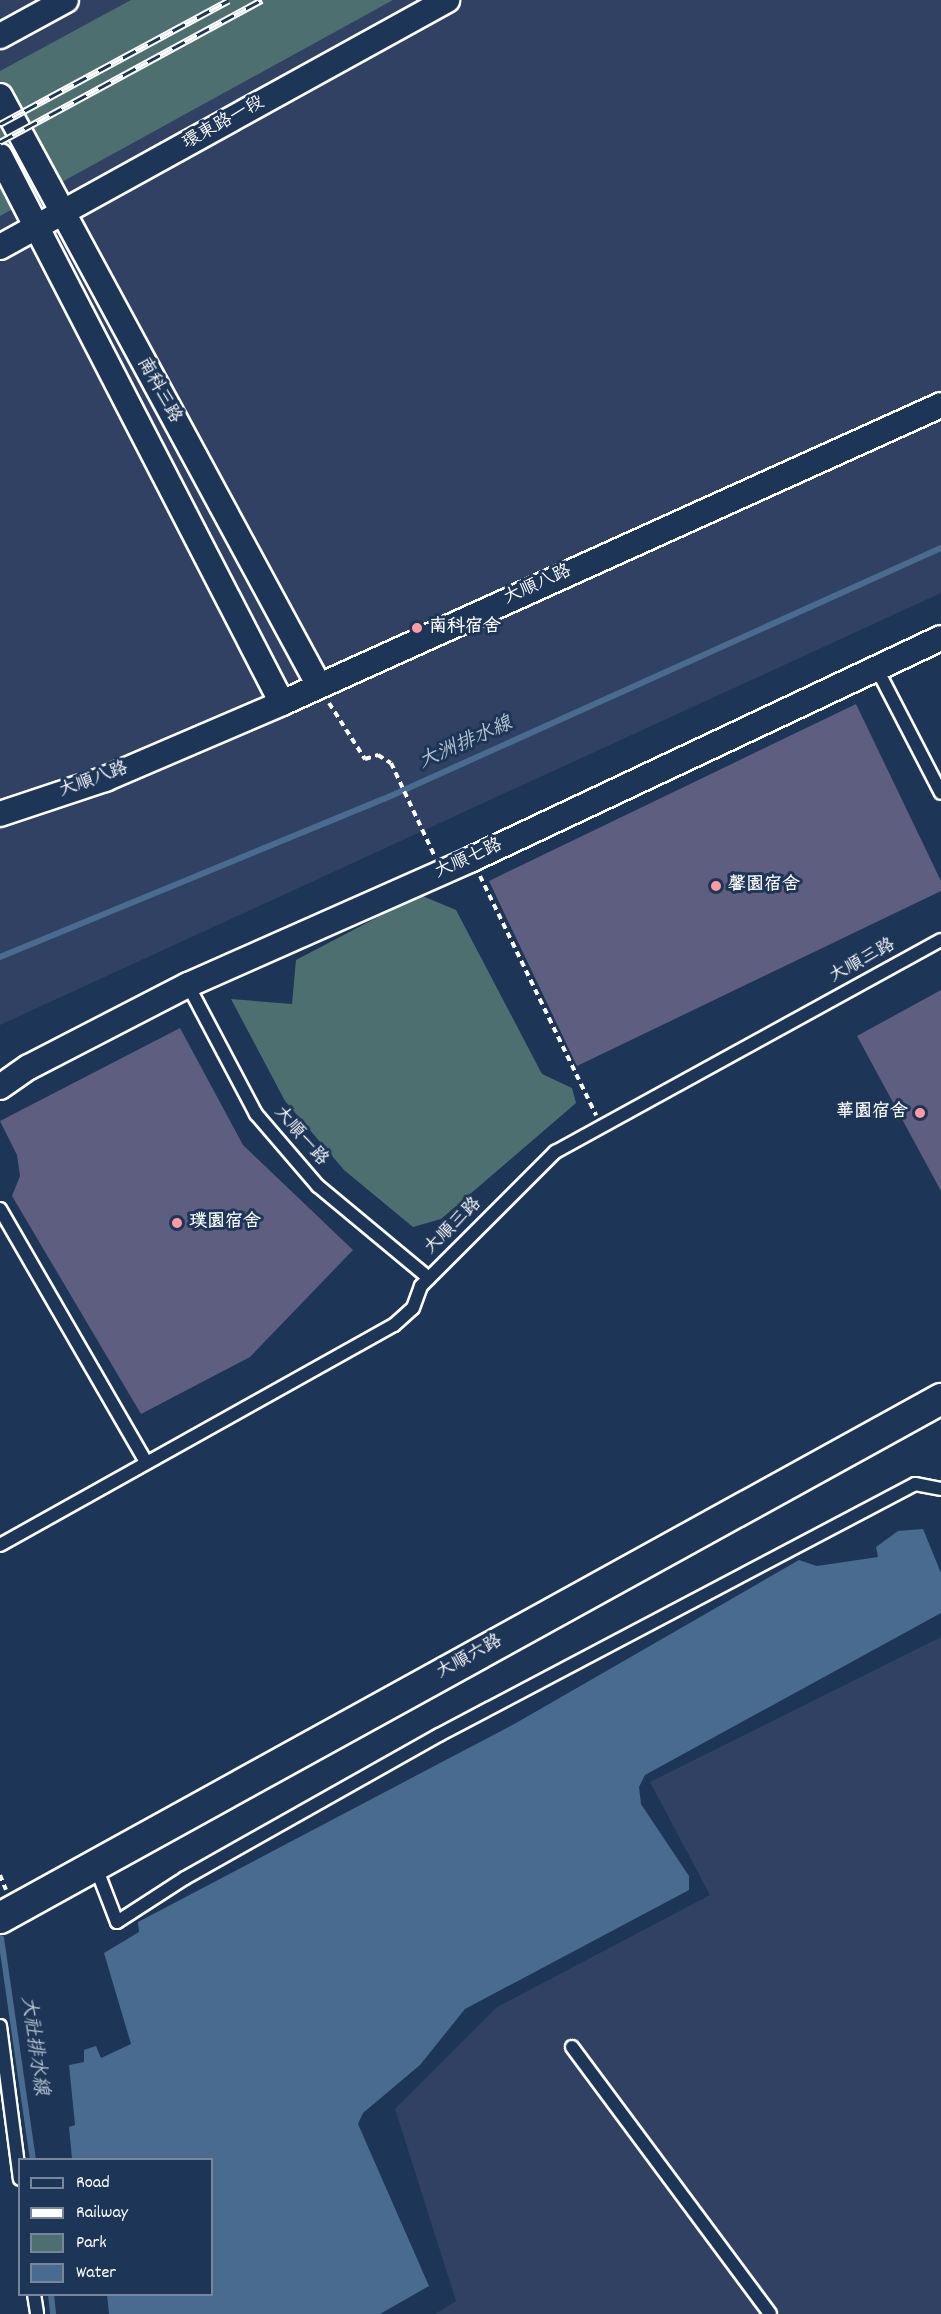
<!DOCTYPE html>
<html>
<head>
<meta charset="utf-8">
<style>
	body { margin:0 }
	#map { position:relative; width:941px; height:2314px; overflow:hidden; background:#1d3557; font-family:Dekko,"LXGW WenKai TC",sans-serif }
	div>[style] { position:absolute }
	.built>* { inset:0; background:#304163 }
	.green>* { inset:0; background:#4e6f70 }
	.water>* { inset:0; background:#486b8f }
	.stream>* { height:6px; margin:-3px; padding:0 3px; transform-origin:3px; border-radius:3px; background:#486b8f }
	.building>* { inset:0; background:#5e5e80 }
	.path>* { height:4px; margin-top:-2px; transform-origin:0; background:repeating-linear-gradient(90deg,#fff 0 6px,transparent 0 10.5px) }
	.roads { filter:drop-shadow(2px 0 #fff) drop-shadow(-2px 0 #fff) drop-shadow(0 2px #fff) drop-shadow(0 -2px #fff) }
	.service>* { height:12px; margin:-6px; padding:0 6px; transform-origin:6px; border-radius:6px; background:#1d3557 }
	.minor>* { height:24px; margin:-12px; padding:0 12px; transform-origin:12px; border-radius:12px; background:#1d3557 }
	.tertiary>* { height:30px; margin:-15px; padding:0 15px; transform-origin:15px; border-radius:15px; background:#1d3557 }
	.rail>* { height:7px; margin-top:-3.5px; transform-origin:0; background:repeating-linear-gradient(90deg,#1d3557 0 14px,#fff 0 28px); box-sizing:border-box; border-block:2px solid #fff }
	.dots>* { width:16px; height:16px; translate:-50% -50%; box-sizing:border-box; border:3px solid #1d3557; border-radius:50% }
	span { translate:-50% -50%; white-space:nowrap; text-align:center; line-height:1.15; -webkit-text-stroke:6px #1d3557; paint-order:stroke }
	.street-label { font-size:18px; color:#fff }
	.poi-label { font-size:18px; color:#fff; font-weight:700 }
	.left { translate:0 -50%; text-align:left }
	.right { translate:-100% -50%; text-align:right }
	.water-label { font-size:20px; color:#b6c4d2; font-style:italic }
	.legend { position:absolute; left:18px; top:2158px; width:195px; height:138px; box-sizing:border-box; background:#1d3557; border:2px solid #77869a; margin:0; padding:8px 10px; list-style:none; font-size:18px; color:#fff }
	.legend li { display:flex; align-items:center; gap:12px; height:30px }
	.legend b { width:30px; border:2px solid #77869a }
</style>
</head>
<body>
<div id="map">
	<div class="built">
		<i style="clip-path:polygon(0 0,941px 0,941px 593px,0 1025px)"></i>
		<i style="clip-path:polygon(941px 1637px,941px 2314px,435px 2314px,456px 2301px,395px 2109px,497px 2007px,710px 1895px,650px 1782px)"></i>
	</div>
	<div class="green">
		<i style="clip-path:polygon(131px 0,393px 0,0 216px,0 71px)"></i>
		<i style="clip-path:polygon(420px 895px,456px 910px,542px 1074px,572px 1088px,576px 1103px,441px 1219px,413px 1227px,344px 1170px,285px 1101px,231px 999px,292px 1004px,296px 960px)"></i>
	</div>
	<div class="water">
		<i style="clip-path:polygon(923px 1529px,941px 1573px,941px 1613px,645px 1775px,639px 1787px,641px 1804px,689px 1876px,689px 1890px,465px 2009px,420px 2065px,363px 2113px,358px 2124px,429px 2286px,380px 2314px,109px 2314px,107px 2295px,212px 2294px,212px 2160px,72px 2159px,69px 2127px,75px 2125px,69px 2065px,84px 2062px,84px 2050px,96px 2046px,101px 2058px,131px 2044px,104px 1953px,139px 1932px,138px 1922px,516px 1723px,799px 1560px,817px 1566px,878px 1557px,876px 1547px,898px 1531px)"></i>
	</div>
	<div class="stream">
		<i style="left:0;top:957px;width:415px;rotate:-22.4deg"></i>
		<i style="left:384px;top:799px;width:611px;rotate:-24.26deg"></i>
		<i style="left:1px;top:1938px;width:224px;rotate:81.8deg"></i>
		<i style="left:51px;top:2294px;width:20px;rotate:84deg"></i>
	</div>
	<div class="building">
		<i style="clip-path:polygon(856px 704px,941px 881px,941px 891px,577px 1066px,489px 881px)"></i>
		<i style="clip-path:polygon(941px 990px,941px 1191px,857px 1036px)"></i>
		<i style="clip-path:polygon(180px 1028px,243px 1145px,353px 1250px,250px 1357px,141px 1414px,12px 1196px,20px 1176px,17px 1155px,0 1121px)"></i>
	</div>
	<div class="path">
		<i style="left:329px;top:703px;width:67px;rotate:57.3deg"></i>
		<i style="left:365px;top:759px;width:14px;rotate:-17deg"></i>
		<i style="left:378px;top:755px;width:15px;rotate:32deg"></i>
		<i style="left:391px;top:763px;width:102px;rotate:64.9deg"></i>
		<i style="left:480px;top:876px;width:266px;rotate:64.1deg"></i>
		<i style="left:0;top:1875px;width:16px;rotate:68deg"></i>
	</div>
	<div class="roads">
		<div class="service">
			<i style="left:878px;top:671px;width:137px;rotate:62.7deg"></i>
			<i style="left:188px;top:985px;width:146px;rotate:62.2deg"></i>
			<i style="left:256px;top:1114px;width:95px;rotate:49.3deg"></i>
			<i style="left:318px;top:1186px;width:144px;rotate:39.7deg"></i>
			<i style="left:0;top:1209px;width:292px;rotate:60deg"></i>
			<i style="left:0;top:1545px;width:451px;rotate:-29.2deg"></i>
			<i style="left:394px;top:1325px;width:25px;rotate:-42deg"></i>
			<i style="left:413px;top:1308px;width:23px;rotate:-70deg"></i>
			<i style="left:421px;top:1286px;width:190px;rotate:-45deg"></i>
			<i style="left:555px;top:1152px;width:440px;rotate:-28.8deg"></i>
			<i style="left:95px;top:1865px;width:61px;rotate:68.9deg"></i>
			<i style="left:117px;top:1922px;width:81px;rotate:-32.9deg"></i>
			<i style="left:185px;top:1878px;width:291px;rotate:-29.4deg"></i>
			<i style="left:439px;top:1735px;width:538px;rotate:-27.8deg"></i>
			<i style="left:915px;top:1484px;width:26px;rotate:11deg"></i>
			<i style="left:0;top:2026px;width:154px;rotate:82.6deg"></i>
			<i style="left:572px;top:2047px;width:332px;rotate:53.4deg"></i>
			<i style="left:34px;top:2294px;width:20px;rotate:81deg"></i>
		</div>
		<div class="minor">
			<i style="left:0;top:36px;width:75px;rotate:-28.6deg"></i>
			<i style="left:0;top:96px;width:668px;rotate:61.59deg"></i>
			<i style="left:0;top:156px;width:615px;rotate:62.73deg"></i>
			<i style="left:0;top:247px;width:511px;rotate:-28.92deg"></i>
			<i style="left:0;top:814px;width:111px;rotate:-18.4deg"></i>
			<i style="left:105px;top:779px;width:193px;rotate:-23.2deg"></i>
			<i style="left:282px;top:703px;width:723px;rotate:-24.33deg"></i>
			<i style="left:0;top:1087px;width:35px;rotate:-35deg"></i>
			<i style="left:29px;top:1067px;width:179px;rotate:-27.3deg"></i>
			<i style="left:188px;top:985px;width:311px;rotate:-23.9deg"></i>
			<i style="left:472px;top:859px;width:518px;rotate:-25.23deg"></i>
		</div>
		<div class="tertiary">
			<i style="left:0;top:1918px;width:1075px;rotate:-28.88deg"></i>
		</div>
	</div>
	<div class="rail">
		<i style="left:0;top:124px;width:260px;rotate:-28.4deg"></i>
		<i style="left:0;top:142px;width:298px;rotate:-28.5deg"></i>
	</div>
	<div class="dots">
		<i style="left:417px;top:628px;background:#ff9aa2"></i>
		<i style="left:716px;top:886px;background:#ff9aa2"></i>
		<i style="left:920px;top:1113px;background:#ff9aa2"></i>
		<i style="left:177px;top:1223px;background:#ff9aa2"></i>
	</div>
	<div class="street-label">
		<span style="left:224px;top:124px;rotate:-29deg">環東路一段</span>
		<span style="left:158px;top:391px;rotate:61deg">南科三路</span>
		<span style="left:538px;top:586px;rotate:-24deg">大順八路</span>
		<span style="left:94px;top:781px;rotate:-20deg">大順八路</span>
		<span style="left:469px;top:860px;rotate:-24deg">大順七路</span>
		<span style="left:863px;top:962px;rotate:-29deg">大順三路</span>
		<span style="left:300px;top:1137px;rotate:49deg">大順一路</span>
		<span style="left:454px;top:1227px;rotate:-45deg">大順三路</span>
		<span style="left:470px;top:1658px;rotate:-29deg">大順六路</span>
	</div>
	<div class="poi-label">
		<span class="left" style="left:429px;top:628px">南科宿舍</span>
		<span class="left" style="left:728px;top:886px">馨園宿舍</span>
		<span class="right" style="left:908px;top:1113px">華園宿舍</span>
		<span class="left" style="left:189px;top:1223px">璞園宿舍</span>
	</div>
	<div class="water-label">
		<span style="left:466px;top:744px;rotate:-24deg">大洲排水線</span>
		<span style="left:33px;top:2046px;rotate:82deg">大社排水線</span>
	</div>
	<ul class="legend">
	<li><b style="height:8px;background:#1d3557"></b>Road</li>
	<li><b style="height:8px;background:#fff"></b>Railway</li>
	<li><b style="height:16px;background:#4e6f70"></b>Park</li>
	<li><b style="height:16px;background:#486b8f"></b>Water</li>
	</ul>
</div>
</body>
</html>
